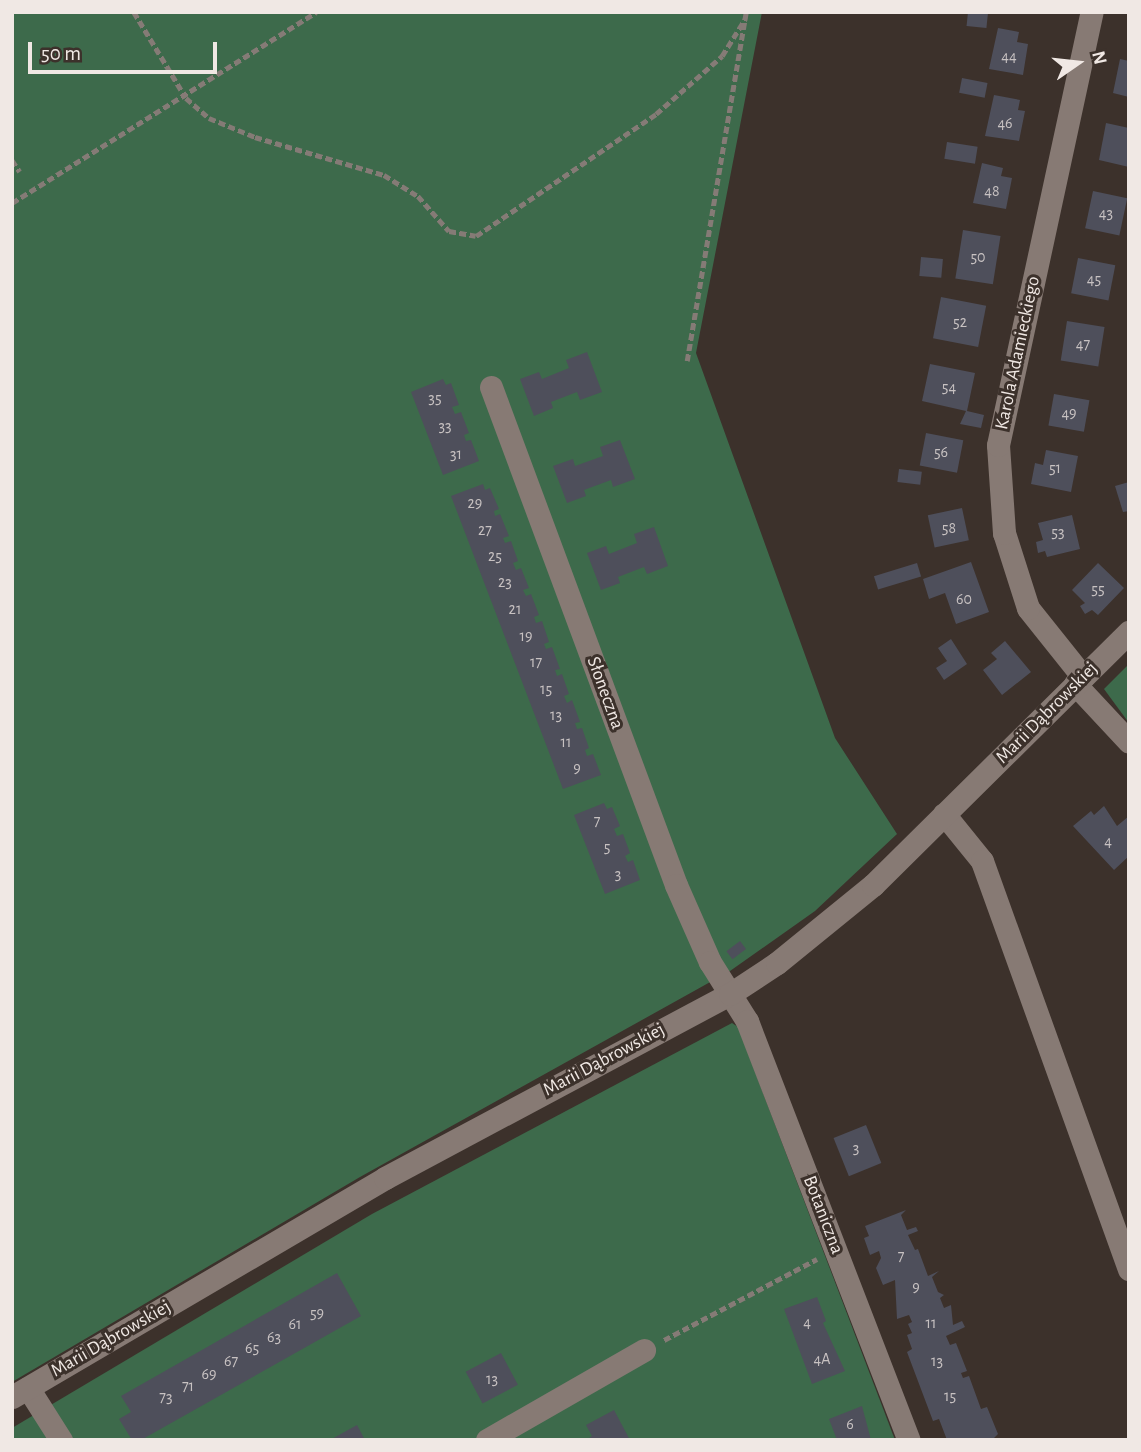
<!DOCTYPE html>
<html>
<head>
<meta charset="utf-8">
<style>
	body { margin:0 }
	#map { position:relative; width:1141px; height:1452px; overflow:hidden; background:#3c312b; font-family:"Alegreya Sans",sans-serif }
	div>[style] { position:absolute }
	.green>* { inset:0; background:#3d6a4b }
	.building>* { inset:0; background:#4e4f5b; transform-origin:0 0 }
	.path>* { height:4.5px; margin-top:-2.25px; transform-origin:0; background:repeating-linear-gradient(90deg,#857b76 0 7px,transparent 0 10.5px) }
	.minor>* { height:23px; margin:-11.5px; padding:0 11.5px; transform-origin:11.5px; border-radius:11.5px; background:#877a74 }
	span { translate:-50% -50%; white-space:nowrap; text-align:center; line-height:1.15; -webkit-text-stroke:6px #3c312b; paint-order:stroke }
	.number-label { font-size:16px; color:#c8c2c2 }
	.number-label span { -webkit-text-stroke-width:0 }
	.street-label { font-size:19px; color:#f0e8e4 }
	.frame { position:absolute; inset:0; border:14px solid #f0e8e4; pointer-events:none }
	.north { position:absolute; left:1043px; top:28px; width:70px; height:70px; -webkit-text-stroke:5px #3c312b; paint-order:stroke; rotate:76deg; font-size:19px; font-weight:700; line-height:28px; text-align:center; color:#f0e8e4 }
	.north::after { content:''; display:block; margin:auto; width:24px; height:32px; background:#f0e8e4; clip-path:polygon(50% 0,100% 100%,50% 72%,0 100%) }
	.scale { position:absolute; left:28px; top:42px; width:189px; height:32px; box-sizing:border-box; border:4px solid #f0e8e4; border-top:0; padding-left:9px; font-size:21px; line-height:24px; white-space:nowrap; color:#f0e8e4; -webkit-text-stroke:5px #3c312b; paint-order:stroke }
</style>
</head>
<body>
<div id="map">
	<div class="green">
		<i style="clip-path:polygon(12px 12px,762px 12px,696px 353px,835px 738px,897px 834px,815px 911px,730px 971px,360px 1177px,12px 1382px)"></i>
		<i style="clip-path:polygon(1129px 664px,1129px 723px,1104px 689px)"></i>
		<i style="clip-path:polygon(732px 1023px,738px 1027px,895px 1440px,12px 1440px,12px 1428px,372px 1214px)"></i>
	</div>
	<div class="building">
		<i style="left:968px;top:12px;width:20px;height:14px;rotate:6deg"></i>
		<i style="clip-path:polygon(998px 28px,1019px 32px,1017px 42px,1028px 44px,1023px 75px,989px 69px)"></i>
		<i style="clip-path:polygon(1120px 59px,1129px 61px,1129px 97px,1113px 93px)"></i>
		<i style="left:962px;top:78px;width:26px;height:15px;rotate:11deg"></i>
		<i style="clip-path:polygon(994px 95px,1020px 100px,1018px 110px,1025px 111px,1019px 141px,985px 136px)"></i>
		<i style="clip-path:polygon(1106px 123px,1129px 128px,1129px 167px,1099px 160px)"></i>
		<i style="left:947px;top:142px;width:31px;height:17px;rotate:9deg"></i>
		<i style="clip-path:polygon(982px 163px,1003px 168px,1001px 176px,1012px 178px,1006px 209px,973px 203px)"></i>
		<i style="left:1093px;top:191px;width:35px;height:38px;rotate:12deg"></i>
		<i style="left:963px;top:230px;width:38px;height:49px;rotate:9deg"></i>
		<i style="left:921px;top:257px;width:22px;height:19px;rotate:5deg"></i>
		<i style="left:1078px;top:258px;width:38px;height:36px;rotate:11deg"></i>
		<i style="left:941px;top:297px;width:46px;height:42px;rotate:11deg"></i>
		<i style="left:1067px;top:321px;width:38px;height:40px;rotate:9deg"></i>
		<i style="clip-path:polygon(587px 352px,602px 392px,580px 400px,577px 392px,551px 402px,553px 408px,534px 416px,520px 379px,539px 372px,542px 379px,569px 368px,566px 360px)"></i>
		<i style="clip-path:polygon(930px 364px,975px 373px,967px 411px,984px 415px,981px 428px,960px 424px,966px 411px,922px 401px)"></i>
		<i style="clip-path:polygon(443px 379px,446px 385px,451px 383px,459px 405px,452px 407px,455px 414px,461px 412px,469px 433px,464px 435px,466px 441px,471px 440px,479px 461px,443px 475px,411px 392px)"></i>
		<i style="left:1054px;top:394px;width:36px;height:32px;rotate:10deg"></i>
		<i style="left:926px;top:433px;width:38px;height:33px;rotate:11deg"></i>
		<i style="clip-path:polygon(620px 440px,635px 479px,613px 487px,611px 480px,584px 490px,586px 496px,567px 503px,553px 466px,573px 459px,575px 466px,603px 456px,600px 447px)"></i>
		<i style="clip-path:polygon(1046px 450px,1078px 456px,1071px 492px,1031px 484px,1035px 463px,1043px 465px)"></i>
		<i style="left:899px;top:469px;width:23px;height:13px;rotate:7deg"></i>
		<i style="clip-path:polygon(1129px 482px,1129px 511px,1123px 512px,1115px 486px)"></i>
		<i style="clip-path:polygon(483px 484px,485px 490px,490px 488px,499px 509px,494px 511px,495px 516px,500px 514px,509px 536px,503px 538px,505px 543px,511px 541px,518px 561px,513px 563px,516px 570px,521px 568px,529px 588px,523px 590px,526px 596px,531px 594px,539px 615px,534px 617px,536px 623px,542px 621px,549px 642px,544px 644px,546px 649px,552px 647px,560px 669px,555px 670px,557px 676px,562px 674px,569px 694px,564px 696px,567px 703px,572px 700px,580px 722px,575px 723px,577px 729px,582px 728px,589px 748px,585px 750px,587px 756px,593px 754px,601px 775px,563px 789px,451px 496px)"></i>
		<i style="left:962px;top:508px;width:33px;height:35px;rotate:78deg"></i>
		<i style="clip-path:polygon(1072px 515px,1080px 549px,1047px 557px,1045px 551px,1038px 553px,1036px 542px,1043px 540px,1038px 523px)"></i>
		<i style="clip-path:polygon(654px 527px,668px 566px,647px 574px,644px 567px,618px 577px,620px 583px,601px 590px,587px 553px,606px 546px,609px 554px,637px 543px,634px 534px)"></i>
		<i style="clip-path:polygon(971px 562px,989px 612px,956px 624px,945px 593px,929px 599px,923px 579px)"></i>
		<i style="left:917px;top:563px;width:14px;height:45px;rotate:73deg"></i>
		<i style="clip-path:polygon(1098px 563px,1124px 588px,1098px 615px,1092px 610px,1085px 614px,1080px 606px,1085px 603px,1072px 590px)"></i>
		<i style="clip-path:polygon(951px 639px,967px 664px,944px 680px,936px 668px,947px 661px,938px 648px)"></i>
		<i style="clip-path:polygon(1005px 641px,1031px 672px,1002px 695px,983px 670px,997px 659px,991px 653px)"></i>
		<i style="clip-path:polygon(604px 803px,607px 809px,612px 807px,620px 826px,614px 829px,617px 836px,623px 834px,630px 853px,625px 856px,628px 862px,633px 860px,640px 880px,605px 894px,574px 815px)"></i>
		<i style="clip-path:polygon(1104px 806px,1117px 826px,1129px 816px,1129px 856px,1114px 870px,1073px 826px,1091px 811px,1094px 815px)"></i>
		<i style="left:740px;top:941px;width:10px;height:17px;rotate:53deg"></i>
		<i style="left:866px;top:1125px;width:41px;height:35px;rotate:68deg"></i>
		<i style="clip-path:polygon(906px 1210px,901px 1215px,907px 1230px,916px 1227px,918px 1231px,908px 1235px,915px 1250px,918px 1249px,928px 1276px,939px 1271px,932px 1277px,938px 1292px,944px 1295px,940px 1298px,944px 1308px,951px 1305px,953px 1325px,962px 1321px,965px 1327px,946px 1336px,950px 1345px,956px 1343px,967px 1371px,961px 1373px,963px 1378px,969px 1376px,981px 1409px,987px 1407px,998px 1434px,992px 1440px,947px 1440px,939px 1419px,933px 1421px,907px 1352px,912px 1349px,907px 1335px,912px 1333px,908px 1324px,912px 1322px,909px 1315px,897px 1319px,895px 1280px,883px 1285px,876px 1268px,881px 1258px,879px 1251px,870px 1255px,864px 1238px,869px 1236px,865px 1226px)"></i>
		<i style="clip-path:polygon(337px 1273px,361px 1316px,141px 1440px,132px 1440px,119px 1419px,131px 1412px,121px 1396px)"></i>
		<i style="clip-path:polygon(817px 1297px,826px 1321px,823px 1323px,845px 1371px,812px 1384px,784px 1309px)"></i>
		<i style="left:501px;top:1353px;width:36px;height:40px;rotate:62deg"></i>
		<i style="clip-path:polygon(862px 1406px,871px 1440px,837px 1440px,829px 1419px)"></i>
		<i style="clip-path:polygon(614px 1410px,630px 1440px,586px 1440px,592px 1436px,586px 1425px)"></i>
		<i style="clip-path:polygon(357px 1425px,365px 1440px,330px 1440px)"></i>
	</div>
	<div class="path">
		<i style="left:134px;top:12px;width:100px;rotate:58.8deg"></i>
		<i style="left:186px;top:98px;width:30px;rotate:41deg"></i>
		<i style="left:209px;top:118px;width:50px;rotate:22.4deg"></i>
		<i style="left:255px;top:137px;width:134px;rotate:16.4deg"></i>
		<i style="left:384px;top:175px;width:40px;rotate:32deg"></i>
		<i style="left:418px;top:196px;width:47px;rotate:48.5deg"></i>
		<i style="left:449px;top:231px;width:27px;rotate:10deg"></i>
		<i style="left:476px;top:236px;width:217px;rotate:-34.1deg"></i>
		<i style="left:656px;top:114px;width:88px;rotate:-41.3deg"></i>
		<i style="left:722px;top:56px;width:44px;rotate:-58.1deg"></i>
		<i style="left:12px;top:160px;width:14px;rotate:56deg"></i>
		<i style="left:12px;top:203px;width:359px;rotate:-32.1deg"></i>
		<i style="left:687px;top:361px;width:354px;rotate:-80.4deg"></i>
		<i style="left:664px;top:1340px;width:173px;rotate:-27.9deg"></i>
	</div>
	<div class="minor">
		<i style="left:491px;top:387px;width:531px;rotate:69.62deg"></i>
		<i style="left:676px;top:885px;width:84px;rotate:66.2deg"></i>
		<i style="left:710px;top:962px;width:70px;rotate:57.9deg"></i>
		<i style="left:747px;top:1021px;width:449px;rotate:68.9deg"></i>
		<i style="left:1083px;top:677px;width:88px;rotate:-128.6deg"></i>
		<i style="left:1028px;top:608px;width:79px;rotate:-107.7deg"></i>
		<i style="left:1004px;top:533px;width:88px;rotate:-93.9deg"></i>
		<i style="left:998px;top:445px;width:443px;rotate:-77.8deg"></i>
		<i style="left:1075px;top:684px;width:79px;rotate:47deg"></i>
		<i style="left:944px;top:814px;width:60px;rotate:51deg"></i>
		<i style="left:982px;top:861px;width:434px;rotate:70.2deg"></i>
		<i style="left:28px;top:1388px;width:62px;rotate:57.6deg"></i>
		<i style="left:12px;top:1397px;width:433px;rotate:-30.4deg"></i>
		<i style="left:385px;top:1178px;width:391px;rotate:-28.1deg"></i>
		<i style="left:730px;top:994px;width:56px;rotate:-33.4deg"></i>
		<i style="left:777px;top:963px;width:124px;rotate:-39.1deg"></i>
		<i style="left:873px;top:885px;width:360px;rotate:-44.7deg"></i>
		<i style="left:487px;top:1440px;width:181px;rotate:-29.8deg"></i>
	</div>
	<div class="number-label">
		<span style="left:1009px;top:56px">44</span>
		<span style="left:1005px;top:123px">46</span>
		<span style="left:992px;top:191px">48</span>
		<span style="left:1106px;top:213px">43</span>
		<span style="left:978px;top:257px">50</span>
		<span style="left:1094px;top:279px">45</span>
		<span style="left:960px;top:322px">52</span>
		<span style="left:1083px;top:344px">47</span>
		<span style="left:949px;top:387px">54</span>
		<span style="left:435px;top:398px">35</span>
		<span style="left:1069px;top:413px">49</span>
		<span style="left:445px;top:426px">33</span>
		<span style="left:941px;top:452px">56</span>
		<span style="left:456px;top:454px">31</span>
		<span style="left:1055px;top:468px">51</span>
		<span style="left:475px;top:503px">29</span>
		<span style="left:949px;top:528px">58</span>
		<span style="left:485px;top:530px">27</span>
		<span style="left:1058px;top:532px">53</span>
		<span style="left:495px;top:556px">25</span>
		<span style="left:505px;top:582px">23</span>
		<span style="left:1098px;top:589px">55</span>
		<span style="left:964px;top:599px">60</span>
		<span style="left:515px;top:609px">21</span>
		<span style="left:526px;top:636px">19</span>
		<span style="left:536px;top:662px">17</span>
		<span style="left:546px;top:689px">15</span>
		<span style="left:556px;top:715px">13</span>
		<span style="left:566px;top:742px">11</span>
		<span style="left:577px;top:768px">9</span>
		<span style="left:597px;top:821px">7</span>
		<span style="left:1108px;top:841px">4</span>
		<span style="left:607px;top:847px">5</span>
		<span style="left:618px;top:874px">3</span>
		<span style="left:856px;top:1148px">3</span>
		<span style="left:901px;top:1256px">7</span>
		<span style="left:916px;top:1287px">9</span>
		<span style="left:317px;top:1313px">59</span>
		<span style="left:807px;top:1322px">4</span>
		<span style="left:931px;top:1323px">11</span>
		<span style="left:295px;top:1324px">61</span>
		<span style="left:274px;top:1337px">63</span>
		<span style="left:252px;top:1348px">65</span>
		<span style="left:822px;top:1359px">4A</span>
		<span style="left:231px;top:1361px">67</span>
		<span style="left:937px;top:1361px">13</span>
		<span style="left:209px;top:1374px">69</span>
		<span style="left:492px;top:1379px">13</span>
		<span style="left:188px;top:1386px">71</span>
		<span style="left:950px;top:1396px">15</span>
		<span style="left:166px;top:1397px">73</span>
		<span style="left:850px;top:1424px">6</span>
	</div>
	<div class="street-label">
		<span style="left:1018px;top:353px;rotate:-78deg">Karola Adamieckiego</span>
		<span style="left:605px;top:693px;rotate:70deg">Słoneczna</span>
		<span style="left:1047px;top:713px;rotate:-45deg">Marii Dąbrowskiej</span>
		<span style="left:604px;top:1060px;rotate:-28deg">Marii Dąbrowskiej</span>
		<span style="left:823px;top:1215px;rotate:69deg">Botaniczna</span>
		<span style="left:111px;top:1339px;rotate:-30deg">Marii Dąbrowskiej</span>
	</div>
	<div class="frame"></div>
	<div class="north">N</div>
	<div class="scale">50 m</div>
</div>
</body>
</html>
